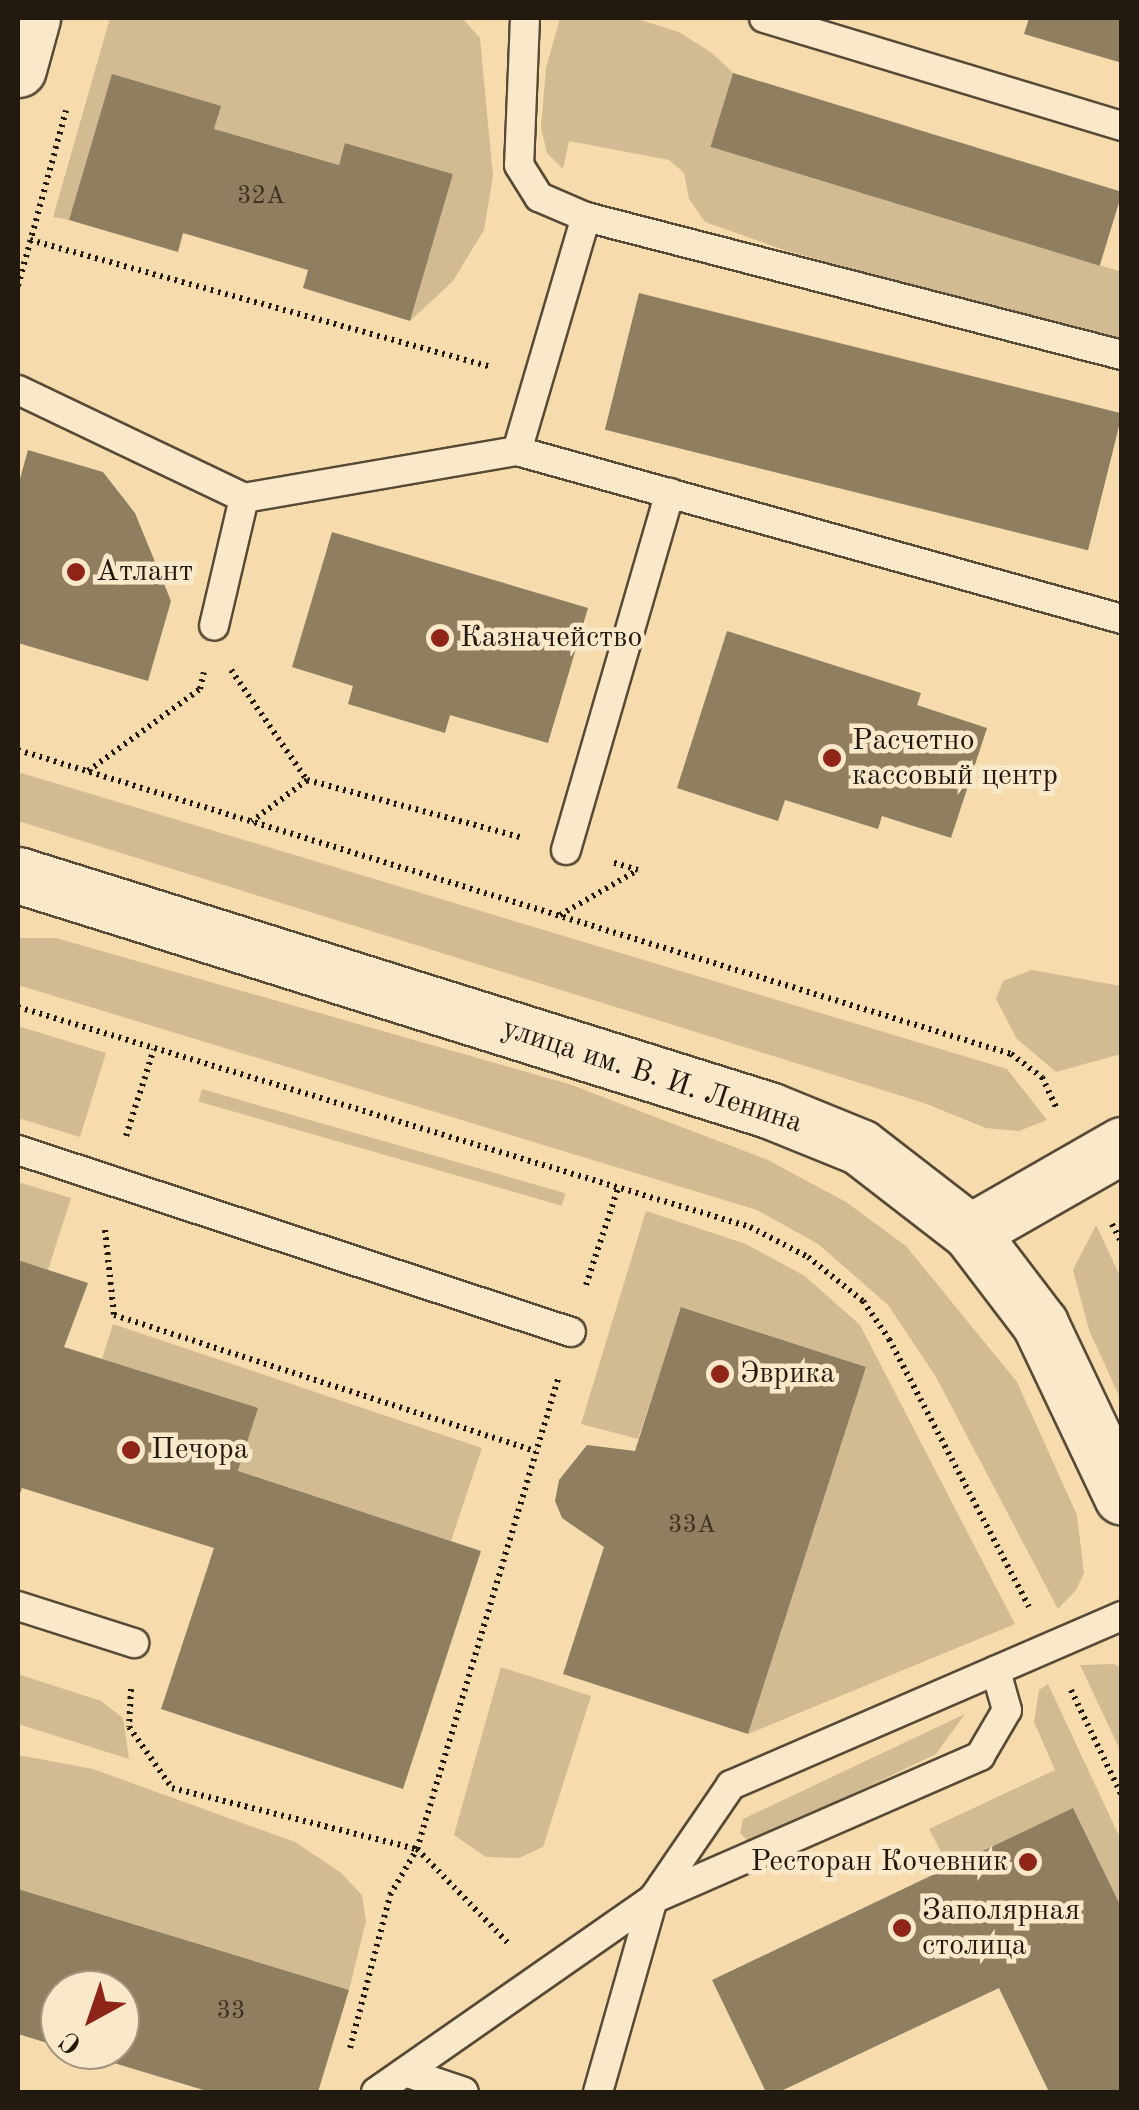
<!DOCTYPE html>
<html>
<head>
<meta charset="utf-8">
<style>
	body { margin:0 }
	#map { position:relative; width:1139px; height:2110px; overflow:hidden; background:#f6dcad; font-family:"Old Standard TT",serif }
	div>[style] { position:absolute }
	.green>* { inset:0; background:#d2bb92; transform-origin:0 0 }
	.building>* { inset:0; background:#907e61; transform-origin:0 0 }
	.path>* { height:6px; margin-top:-3px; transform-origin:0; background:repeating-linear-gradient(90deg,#22190f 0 2.5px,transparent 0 7.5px) }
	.roads { filter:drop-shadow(2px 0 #574a36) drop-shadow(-2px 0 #574a36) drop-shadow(0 2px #574a36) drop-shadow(0 -2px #574a36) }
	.service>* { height:28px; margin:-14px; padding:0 14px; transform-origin:14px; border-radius:14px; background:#f9e8ca }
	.minor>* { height:55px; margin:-27.5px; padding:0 27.5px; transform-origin:27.5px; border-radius:27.5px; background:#f9e8ca }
	.secondary>* { height:55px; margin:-27.5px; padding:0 27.5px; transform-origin:27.5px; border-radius:27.5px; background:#f9e8ca }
	.dots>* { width:28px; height:28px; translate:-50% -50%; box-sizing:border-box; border:5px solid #f9e8ca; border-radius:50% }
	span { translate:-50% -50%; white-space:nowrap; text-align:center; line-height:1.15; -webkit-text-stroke:9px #f9e8ca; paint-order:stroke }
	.number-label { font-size:25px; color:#3e3224 }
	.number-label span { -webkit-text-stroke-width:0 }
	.poi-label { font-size:30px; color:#22190f }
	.left { translate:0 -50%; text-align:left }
	.right { translate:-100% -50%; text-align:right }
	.street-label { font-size:30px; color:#22190f }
	.frame { position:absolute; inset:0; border:20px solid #22190f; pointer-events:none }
	.north { position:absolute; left:40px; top:1970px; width:100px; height:100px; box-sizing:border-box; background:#f9e8ca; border:2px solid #a3957f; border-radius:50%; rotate:220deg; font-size:28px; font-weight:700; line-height:40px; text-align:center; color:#22190f }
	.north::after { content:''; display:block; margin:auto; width:35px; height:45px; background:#8f2418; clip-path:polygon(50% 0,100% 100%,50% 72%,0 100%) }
</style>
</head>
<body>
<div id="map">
	<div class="green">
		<i style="clip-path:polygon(110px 18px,462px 18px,480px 38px,493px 176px,484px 230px,453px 281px,410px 321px,453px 174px,346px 143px,339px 165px,214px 129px,220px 107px,112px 75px,69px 220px,53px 217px)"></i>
		<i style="clip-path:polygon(560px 18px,634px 18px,679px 32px,712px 53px,733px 73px,711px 146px,1119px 271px,1121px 263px,1121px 342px,787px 251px,705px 222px,689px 199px,684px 173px,669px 160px,569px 141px,563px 169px,547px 153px,541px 128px,546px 68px)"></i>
		<i style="clip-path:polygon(18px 772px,1007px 1069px,1047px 1120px,1019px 1131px,986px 1128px,924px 1103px,18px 821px)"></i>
		<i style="clip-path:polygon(18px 938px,56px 938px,569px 1084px,768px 1160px,846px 1202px,906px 1246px,1017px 1382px,1077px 1515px,1084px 1573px,1076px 1590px,1058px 1609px,936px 1377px,888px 1305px,818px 1244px,757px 1210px,18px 985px)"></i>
		<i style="clip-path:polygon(1032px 970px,1121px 986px,1121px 1054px,1056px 1072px,1017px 1039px,996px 999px,1003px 981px)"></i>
		<i style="clip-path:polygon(18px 1026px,106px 1053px,80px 1137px,18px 1118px)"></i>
		<i style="left:202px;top:1089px;width:378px;height:13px;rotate:16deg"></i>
		<i style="clip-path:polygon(18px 1182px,71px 1198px,48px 1270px,18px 1260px)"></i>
		<i style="clip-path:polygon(646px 1211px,746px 1244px,805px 1276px,860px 1325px,1015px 1624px,748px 1734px,866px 1367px,682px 1307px,638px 1439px,581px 1424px)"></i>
		<i style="clip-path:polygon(1096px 1225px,1121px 1278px,1121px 1400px,1089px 1330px,1073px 1270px)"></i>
		<i style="clip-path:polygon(113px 1324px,482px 1448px,451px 1541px,238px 1472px,257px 1408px,102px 1359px)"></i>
		<i style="clip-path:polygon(1114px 1664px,1121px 1668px,1121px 1752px,1080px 1665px)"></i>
		<i style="clip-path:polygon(501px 1667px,591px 1696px,543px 1847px,519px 1858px,486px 1857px,454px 1835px)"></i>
		<i style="clip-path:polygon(18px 1674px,101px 1701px,123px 1718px,129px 1759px,18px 1724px)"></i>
		<i style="clip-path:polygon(1048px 1684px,1121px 1840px,1121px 1909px,949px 1867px,929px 1829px,1055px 1770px,1034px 1722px,1039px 1690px)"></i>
		<i style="clip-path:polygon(965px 1714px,936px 1754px,750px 1843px,740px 1833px,743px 1819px)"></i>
		<i style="clip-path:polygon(18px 1755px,93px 1769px,295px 1842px,340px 1872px,362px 1895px,366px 1921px,349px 1990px,18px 1889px)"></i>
	</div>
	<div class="building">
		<i style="clip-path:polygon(1029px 18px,1122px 18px,1122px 63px,1024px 34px)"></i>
		<i style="left:733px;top:73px;width:407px;height:77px;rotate:17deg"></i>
		<i style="clip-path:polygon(112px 74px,221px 106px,214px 129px,339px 165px,345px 143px,453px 174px,410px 321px,303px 288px,308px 270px,183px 233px,178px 252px,69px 220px)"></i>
		<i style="left:639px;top:293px;width:498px;height:141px;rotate:14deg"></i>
		<i style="clip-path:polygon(28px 450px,103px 472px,135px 513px,171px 601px,148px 681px,18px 643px,18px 486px)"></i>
		<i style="clip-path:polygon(332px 532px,588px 608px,548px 743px,450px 715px,445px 733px,348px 704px,353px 686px,292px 667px)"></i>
		<i style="clip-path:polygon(727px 631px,921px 693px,917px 705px,987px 728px,951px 838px,882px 816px,878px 829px,785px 800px,778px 821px,677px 788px)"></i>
		<i style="clip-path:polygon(18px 1260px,88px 1283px,64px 1347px,258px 1408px,238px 1471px,481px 1551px,403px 1789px,161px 1709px,214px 1548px,22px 1488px,18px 1499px)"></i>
		<i style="clip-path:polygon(681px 1307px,866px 1367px,748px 1734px,563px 1674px,604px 1547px,562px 1518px,555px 1501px,559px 1480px,587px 1445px,635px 1451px)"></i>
		<i style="clip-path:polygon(1073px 1808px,1122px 1909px,1122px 2092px,1049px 2092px,999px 1988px,779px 2092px,766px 2092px,712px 1980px)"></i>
		<i style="clip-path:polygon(18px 1889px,349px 1990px,318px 2092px,210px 2092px,74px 2051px,120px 2050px,120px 1990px,60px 1990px,60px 2047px,18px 2034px)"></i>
	</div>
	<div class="path">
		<i style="left:30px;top:240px;width:479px;rotate:15.4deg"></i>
		<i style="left:18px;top:286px;width:182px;rotate:-74.7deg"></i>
		<i style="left:231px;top:670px;width:134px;rotate:55.4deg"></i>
		<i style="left:307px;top:780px;width:69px;rotate:143.3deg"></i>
		<i style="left:18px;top:750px;width:1038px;rotate:17.02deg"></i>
		<i style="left:1011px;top:1054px;width:39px;rotate:37deg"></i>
		<i style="left:1042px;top:1077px;width:35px;rotate:65deg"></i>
		<i style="left:88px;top:771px;width:139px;rotate:-36.2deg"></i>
		<i style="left:200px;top:689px;width:17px;rotate:-77deg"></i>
		<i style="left:307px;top:780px;width:224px;rotate:15deg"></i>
		<i style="left:560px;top:915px;width:90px;rotate:-30deg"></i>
		<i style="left:638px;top:870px;width:27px;rotate:-163deg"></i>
		<i style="left:18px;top:1007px;width:764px;rotate:16.73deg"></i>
		<i style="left:750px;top:1227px;width:65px;rotate:27.3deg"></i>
		<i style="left:808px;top:1257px;width:70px;rotate:38.7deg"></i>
		<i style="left:863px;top:1301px;width:46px;rotate:55.6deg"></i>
		<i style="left:889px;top:1339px;width:302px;rotate:62.4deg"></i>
		<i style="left:126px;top:1136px;width:91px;rotate:-72.2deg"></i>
		<i style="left:1112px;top:1224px;width:22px;rotate:63deg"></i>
		<i style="left:105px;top:1230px;width:85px;rotate:84deg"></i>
		<i style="left:114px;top:1315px;width:443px;rotate:17.9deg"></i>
		<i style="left:586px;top:1285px;width:102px;rotate:-71.7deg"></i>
		<i style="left:131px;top:1689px;width:38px;rotate:93deg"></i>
		<i style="left:129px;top:1727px;width:75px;rotate:54.8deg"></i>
		<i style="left:172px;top:1788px;width:252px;rotate:14deg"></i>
		<i style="left:417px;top:1849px;width:132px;rotate:45.9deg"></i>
		<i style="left:1071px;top:1690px;width:118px;rotate:64.3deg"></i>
		<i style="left:350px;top:2048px;width:158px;rotate:-75.3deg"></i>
		<i style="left:390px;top:1895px;width:53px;rotate:-59.6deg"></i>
		<i style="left:417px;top:1849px;width:492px;rotate:-73.3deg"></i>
	</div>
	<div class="roads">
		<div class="service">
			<i style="left:525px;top:18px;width:147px;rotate:92.3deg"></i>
			<i style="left:519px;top:165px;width:38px;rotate:58deg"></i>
			<i style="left:539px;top:197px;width:51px;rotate:23.1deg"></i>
			<i style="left:764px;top:18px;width:374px;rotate:16.8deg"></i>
			<i style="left:18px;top:390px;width:250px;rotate:25.5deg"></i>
			<i style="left:244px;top:498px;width:131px;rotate:103.2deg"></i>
			<i style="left:517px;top:451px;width:628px;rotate:15.52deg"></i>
			<i style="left:244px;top:498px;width:277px;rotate:-9.8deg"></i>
			<i style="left:517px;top:451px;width:244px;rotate:-73.6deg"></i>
			<i style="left:586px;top:217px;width:553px;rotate:14.44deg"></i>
			<i style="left:566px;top:850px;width:372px;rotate:-73.8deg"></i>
			<i style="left:18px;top:1150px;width:582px;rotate:18.22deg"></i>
			<i style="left:18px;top:1606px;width:122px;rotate:17.7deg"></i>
			<i style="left:405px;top:2072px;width:62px;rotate:18.7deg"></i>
			<i style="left:376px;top:2092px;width:338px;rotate:-34.9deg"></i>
			<i style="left:653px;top:1899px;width:138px;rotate:-55.6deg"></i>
			<i style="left:731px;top:1785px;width:426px;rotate:-23.4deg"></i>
			<i style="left:598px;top:2092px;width:201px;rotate:-74.1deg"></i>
			<i style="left:653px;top:1899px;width:357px;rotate:-23.6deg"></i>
			<i style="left:980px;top:1756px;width:53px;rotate:-59.6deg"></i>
			<i style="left:1007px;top:1710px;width:41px;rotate:-105.8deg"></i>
		</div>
		<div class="minor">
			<i style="left:18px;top:69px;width:53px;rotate:-74.6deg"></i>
			<i style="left:970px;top:1232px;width:175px;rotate:-29.8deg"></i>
		</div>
		<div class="secondary">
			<i style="left:18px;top:875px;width:787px;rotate:17.38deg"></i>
			<i style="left:769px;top:1110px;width:98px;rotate:22.1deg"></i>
			<i style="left:860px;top:1147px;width:139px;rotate:37.7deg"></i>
			<i style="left:970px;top:1232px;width:116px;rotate:52.7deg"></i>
			<i style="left:1040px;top:1324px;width:191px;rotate:64.6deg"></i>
		</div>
	</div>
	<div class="dots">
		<i style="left:76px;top:572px;background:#8f2418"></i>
		<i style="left:440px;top:638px;background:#8f2418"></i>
		<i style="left:832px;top:758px;background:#8f2418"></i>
		<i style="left:720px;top:1374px;background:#8f2418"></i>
		<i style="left:131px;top:1450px;background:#8f2418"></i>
		<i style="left:1028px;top:1862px;background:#8f2418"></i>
		<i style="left:902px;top:1928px;background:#8f2418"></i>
	</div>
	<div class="number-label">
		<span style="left:261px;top:197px">32А</span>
		<span style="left:692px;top:1526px">33А</span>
		<span style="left:231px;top:2012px">33</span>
	</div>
	<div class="poi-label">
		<span class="left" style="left:96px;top:572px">Атлант</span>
		<span class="left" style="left:460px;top:638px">Казначейство</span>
		<span class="left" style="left:852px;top:758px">Расчетно<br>кассовый центр</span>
		<span class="left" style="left:740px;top:1374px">Эврика</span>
		<span class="left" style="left:151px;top:1450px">Печора</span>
		<span class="right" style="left:1008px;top:1862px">Ресторан Кочевник</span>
		<span class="left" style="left:922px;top:1928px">Заполярная<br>столица</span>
	</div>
	<div class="street-label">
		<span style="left:652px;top:1076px;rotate:18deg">улица им. В. И. Ленина</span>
	</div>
	<div class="frame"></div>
	<div class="north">С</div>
</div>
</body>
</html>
